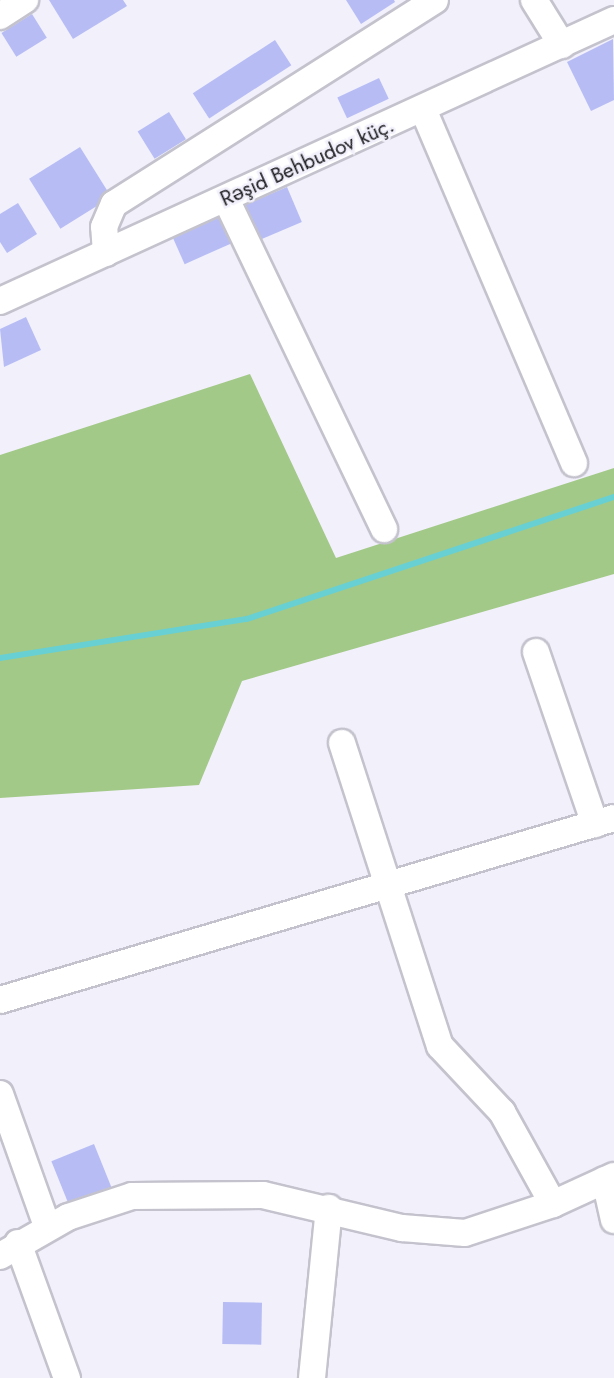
<!DOCTYPE html>
<html>
<head>
<meta charset="utf-8">
<style>
	body { margin:0 }
	#map { position:relative; width:614px; height:1378px; overflow:hidden; background:#f1f0fb; font-family:Jost,sans-serif }
	div>[style] { position:absolute }
	.forest>* { inset:0; background:#a3c988 }
	.stream>* { height:6px; margin:-3px; padding:0 3px; transform-origin:3px; border-radius:3px; background:#68d0d2 }
	.building>* { inset:0; background:#b7bdf4; transform-origin:0 0 }
	.roads { filter:drop-shadow(2px 0 #c4c3cd) drop-shadow(-2px 0 #c4c3cd) drop-shadow(0 2px #c4c3cd) drop-shadow(0 -2px #c4c3cd) }
	.minor>* { height:26px; margin:-13px; padding:0 13px; transform-origin:13px; border-radius:13px; background:#fff }
	span { translate:-50% -50%; white-space:nowrap; text-align:center; line-height:1.15; -webkit-text-stroke:5px #f1f0fb; paint-order:stroke }
	.street-label { font-size:21px; color:#1b1b1f }
</style>
</head>
<body>
<div id="map">
	<div class="forest">
		<i style="clip-path:polygon(250px 374px,336px 558px,614px 468px,614px 574px,242px 681px,199px 785px,0 798px,0 455px)"></i>
	</div>
	<div class="stream">
		<i style="left:0;top:658px;width:250px;rotate:-9deg"></i>
		<i style="left:247px;top:619px;width:387px;rotate:-18.4deg"></i>
	</div>
	<div class="building">
		<i style="clip-path:polygon(49px 0,123px 0,127px 6px,73px 39px)"></i>
		<i style="clip-path:polygon(346px 0,394px 0,395px 2px,361px 24px)"></i>
		<i style="left:32px;top:14px;width:28px;height:36px;rotate:58deg"></i>
		<i style="clip-path:polygon(613px 39px,614px 100px,591px 111px,567px 62px)"></i>
		<i style="left:275px;top:40px;width:30px;height:98px;rotate:57deg"></i>
		<i style="left:379px;top:78px;width:23px;height:46px;rotate:65deg"></i>
		<i style="left:169px;top:112px;width:32px;height:37px;rotate:58deg"></i>
		<i style="left:80px;top:147px;width:59px;height:60px;rotate:58deg"></i>
		<i style="left:287px;top:187px;width:38px;height:46px;rotate:67deg"></i>
		<i style="clip-path:polygon(18px 203px,37px 234px,7px 253px,0 242px,0 214px)"></i>
		<i style="left:219px;top:216px;width:30px;height:51px;rotate:66deg"></i>
		<i style="clip-path:polygon(26px 317px,41px 350px,4px 367px,0 329px)"></i>
		<i style="left:94px;top:1144px;width:46px;height:46px;rotate:68deg"></i>
		<i style="left:223px;top:1302px;width:39px;height:42px;rotate:1deg"></i>
	</div>
	<div class="roads">
		<div class="minor">
			<i style="left:534px;top:0;width:53px;rotate:58.1deg"></i>
			<i style="left:0;top:16px;width:30px;rotate:-33deg"></i>
			<i style="left:423px;top:109px;width:385px;rotate:66.9deg"></i>
			<i style="left:226px;top:199px;width:366px;rotate:64.4deg"></i>
			<i style="left:106px;top:253px;width:26px;rotate:-94deg"></i>
			<i style="left:104px;top:227px;width:25px;rotate:-67deg"></i>
			<i style="left:114px;top:204px;width:380px;rotate:-32.4deg"></i>
			<i style="left:0;top:301px;width:675px;rotate:-24.59deg"></i>
			<i style="left:536px;top:652px;width:182px;rotate:71.1deg"></i>
			<i style="left:342px;top:743px;width:318px;rotate:72.1deg"></i>
			<i style="left:440px;top:1046px;width:91px;rotate:46.8deg"></i>
			<i style="left:502px;top:1112px;width:105px;rotate:61deg"></i>
			<i style="left:0;top:1000px;width:640px;rotate:-16.51deg"></i>
			<i style="left:0;top:1094px;width:140px;rotate:70.4deg"></i>
			<i style="left:605px;top:1180px;width:41px;rotate:77.3deg"></i>
			<i style="left:18px;top:1243px;width:144px;rotate:70.1deg"></i>
			<i style="left:0;top:1256px;width:78px;rotate:-29.8deg"></i>
			<i style="left:68px;top:1217px;width:67px;rotate:-18.2deg"></i>
			<i style="left:132px;top:1196px;width:131px;rotate:-0.4deg"></i>
			<i style="left:263px;top:1195px;width:143px;rotate:13.4deg"></i>
			<i style="left:402px;top:1228px;width:63px;rotate:4.5deg"></i>
			<i style="left:465px;top:1233px;width:93px;rotate:-18.2deg"></i>
			<i style="left:553px;top:1204px;width:67px;rotate:-24.7deg"></i>
			<i style="left:312px;top:1378px;width:171px;rotate:-84.3deg"></i>
		</div>
	</div>
	<div class="street-label">
		<span style="left:307px;top:162px;rotate:-24deg">Rəşid Behbudov küç.</span>
	</div>
</div>
</body>
</html>
